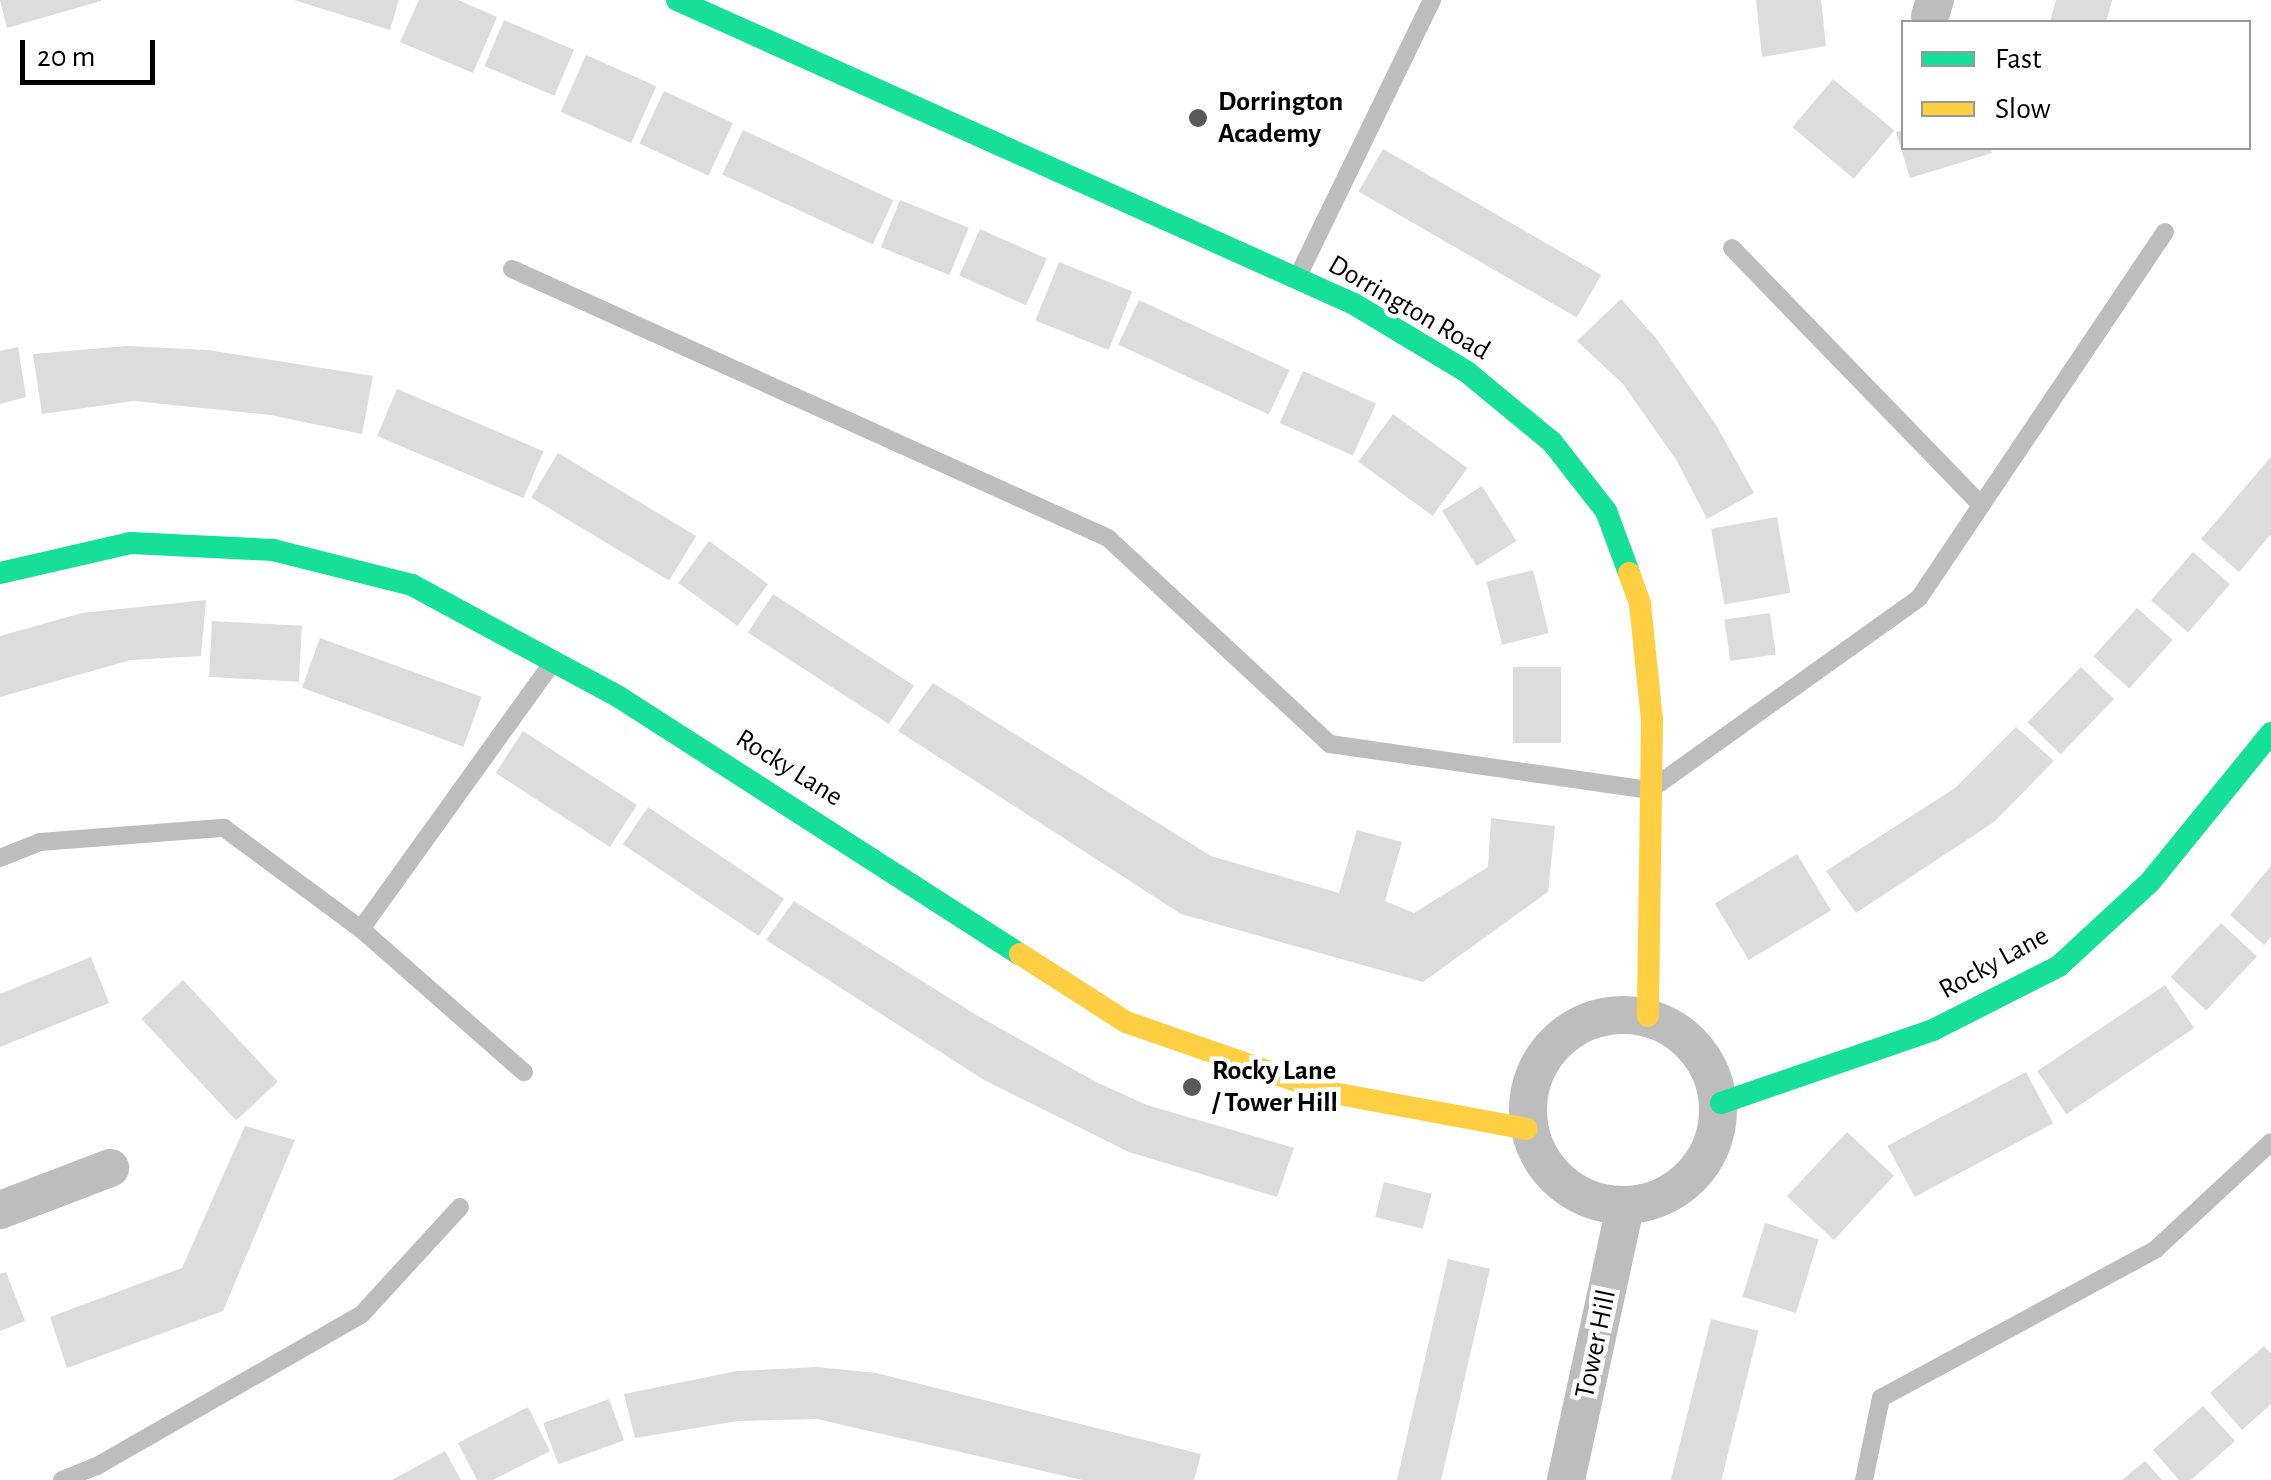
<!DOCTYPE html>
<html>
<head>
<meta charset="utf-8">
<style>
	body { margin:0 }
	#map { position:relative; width:2271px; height:1480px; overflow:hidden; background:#fff; font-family:"Alegreya Sans",sans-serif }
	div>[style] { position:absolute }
	.building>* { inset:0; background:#dcdcdc; transform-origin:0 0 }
	.lane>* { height:18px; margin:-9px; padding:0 9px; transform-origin:9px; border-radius:9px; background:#bdbdbd }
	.street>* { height:38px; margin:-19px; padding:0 19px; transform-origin:19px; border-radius:19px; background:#bdbdbd }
	.street>.ring { margin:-19px; padding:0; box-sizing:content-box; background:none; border:38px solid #bdbdbd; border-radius:50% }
	.fast>* { height:22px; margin:-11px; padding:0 11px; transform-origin:11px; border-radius:11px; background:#16e098 }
	.slow>* { height:22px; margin:-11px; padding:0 11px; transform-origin:11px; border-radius:11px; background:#ffcf43 }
	.dots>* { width:28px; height:28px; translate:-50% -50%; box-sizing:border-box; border:5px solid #fff; border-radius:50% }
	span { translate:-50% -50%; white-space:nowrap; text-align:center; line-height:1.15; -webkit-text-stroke:9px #fff; paint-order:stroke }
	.poi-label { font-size:28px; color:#000; font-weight:700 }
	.left { translate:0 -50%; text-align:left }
	.street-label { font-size:28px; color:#000 }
	.legend { position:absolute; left:1901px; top:20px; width:350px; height:130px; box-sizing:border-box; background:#fff; border:2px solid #999; margin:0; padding:12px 18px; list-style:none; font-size:30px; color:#000 }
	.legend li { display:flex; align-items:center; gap:20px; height:50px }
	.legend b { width:50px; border:2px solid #999 }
	.scale { position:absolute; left:20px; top:40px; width:135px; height:45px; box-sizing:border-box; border:5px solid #000; border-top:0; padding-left:12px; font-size:30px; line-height:35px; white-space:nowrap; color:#000; -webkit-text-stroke:8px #fff; paint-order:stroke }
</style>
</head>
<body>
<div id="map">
	<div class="building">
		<i style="clip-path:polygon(0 0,101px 0,101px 1px,7px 28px)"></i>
		<i style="clip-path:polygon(294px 0,399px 0,390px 30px)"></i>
		<i style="clip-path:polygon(419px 0,458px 0,497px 17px,473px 73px,400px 42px)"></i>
		<i style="clip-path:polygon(1756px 0,1821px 0,1826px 46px,1762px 57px)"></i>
		<i style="clip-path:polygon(2056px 0,2112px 0,2106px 22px,2050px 22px)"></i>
		<i style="left:504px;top:20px;width:76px;height:50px;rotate:23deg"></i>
		<i style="left:586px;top:55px;width:77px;height:62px;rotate:24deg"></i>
		<i style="left:1833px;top:79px;width:80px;height:63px;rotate:40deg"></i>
		<i style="left:664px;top:91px;width:76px;height:58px;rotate:25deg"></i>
		<i style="left:743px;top:130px;width:166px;height:49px;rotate:25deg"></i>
		<i style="clip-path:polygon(1904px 130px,1904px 148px,1991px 148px,1992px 153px,1910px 178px,1896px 132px)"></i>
		<i style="left:1383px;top:149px;width:252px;height:49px;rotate:30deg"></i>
		<i style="left:900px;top:200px;width:74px;height:51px;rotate:22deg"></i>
		<i style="left:980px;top:229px;width:73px;height:51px;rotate:24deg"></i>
		<i style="left:1059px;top:262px;width:79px;height:63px;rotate:22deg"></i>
		<i style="clip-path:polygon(1621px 299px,1656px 338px,1716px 425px,1754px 493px,1707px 519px,1677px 461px,1623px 384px,1577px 341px)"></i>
		<i style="left:1139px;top:300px;width:166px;height:49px;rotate:25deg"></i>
		<i style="clip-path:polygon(126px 346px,208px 350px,373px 376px,362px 434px,270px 415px,134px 401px,42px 414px,33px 354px)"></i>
		<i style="clip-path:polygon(18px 347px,26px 397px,0 404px,0 351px)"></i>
		<i style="left:1303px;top:371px;width:80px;height:57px;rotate:24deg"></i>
		<i style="left:397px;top:389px;width:159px;height:51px;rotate:23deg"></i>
		<i style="left:1393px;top:414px;width:92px;height:59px;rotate:36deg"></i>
		<i style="left:558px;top:453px;width:161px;height:52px;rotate:31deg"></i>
		<i style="clip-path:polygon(2271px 457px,2271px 534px,2239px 572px,2201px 539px)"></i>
		<i style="left:1482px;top:486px;width:65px;height:47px;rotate:58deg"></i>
		<i style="left:1777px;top:517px;width:77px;height:67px;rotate:80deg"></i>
		<i style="left:709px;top:541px;width:73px;height:52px;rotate:36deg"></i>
		<i style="left:2193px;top:552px;width:49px;height:64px;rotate:41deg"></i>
		<i style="left:1533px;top:570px;width:65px;height:48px;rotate:76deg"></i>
		<i style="left:773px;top:594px;width:168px;height:46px;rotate:33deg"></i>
		<i style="clip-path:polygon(206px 600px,201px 656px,131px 660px,0 697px,0 636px,82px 613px)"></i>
		<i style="left:2137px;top:608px;width:48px;height:65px;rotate:42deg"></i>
		<i style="left:1770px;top:613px;width:42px;height:46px;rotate:82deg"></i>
		<i style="left:212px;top:621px;width:90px;height:56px;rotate:3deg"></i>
		<i style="left:320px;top:638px;width:172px;height:53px;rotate:20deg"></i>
		<i style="left:1561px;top:667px;width:76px;height:48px;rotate:90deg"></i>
		<i style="left:2081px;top:667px;width:46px;height:77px;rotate:44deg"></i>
		<i style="clip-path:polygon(933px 683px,1211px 856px,1339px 893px,1357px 830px,1402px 842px,1385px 901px,1414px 913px,1488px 867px,1491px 818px,1555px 826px,1548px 892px,1423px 982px,1181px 914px,898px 731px)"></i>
		<i style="clip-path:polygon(2016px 727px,2054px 761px,1994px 822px,1856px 913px,1826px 871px,1955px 788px)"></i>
		<i style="left:523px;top:731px;width:136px;height:50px;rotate:33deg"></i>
		<i style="left:648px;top:807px;width:164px;height:45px;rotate:34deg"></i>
		<i style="left:1797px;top:854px;width:66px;height:96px;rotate:59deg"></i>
		<i style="clip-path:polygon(2271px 866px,2271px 937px,2264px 945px,2230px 915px)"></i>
		<i style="clip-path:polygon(794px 901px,978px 1016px,1096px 1082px,1147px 1105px,1294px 1148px,1277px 1197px,1129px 1152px,984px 1080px,766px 940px)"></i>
		<i style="left:2221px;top:923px;width:49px;height:74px;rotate:43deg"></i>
		<i style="clip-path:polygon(91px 957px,109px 1003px,0 1047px,0 994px)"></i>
		<i style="left:183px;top:980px;width:139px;height:57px;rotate:47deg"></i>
		<i style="left:2165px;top:985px;width:52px;height:154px;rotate:56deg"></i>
		<i style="left:2026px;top:1072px;width:58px;height:157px;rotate:62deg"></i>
		<i style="clip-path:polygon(245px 1126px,295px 1140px,223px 1311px,67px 1368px,50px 1317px,182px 1268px)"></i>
		<i style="left:1847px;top:1132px;width:64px;height:88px;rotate:43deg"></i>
		<i style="left:1384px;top:1182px;width:49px;height:36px;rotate:14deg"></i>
		<i style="left:1765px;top:1223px;width:56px;height:77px;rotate:17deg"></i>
		<i style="left:1448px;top:1259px;width:43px;height:228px;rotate:13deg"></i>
		<i style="clip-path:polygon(6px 1272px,25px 1321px,0 1331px,0 1274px)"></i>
		<i style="left:1711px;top:1319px;width:49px;height:166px;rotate:14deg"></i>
		<i style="clip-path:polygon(2264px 1346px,2271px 1354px,2271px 1404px,2242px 1430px,2210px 1393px)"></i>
		<i style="clip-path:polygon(817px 1367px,876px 1373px,1201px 1454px,1194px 1480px,1082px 1480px,817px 1419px,738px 1421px,635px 1438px,624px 1394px,737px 1371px)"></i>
		<i style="left:609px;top:1399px;width:44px;height:70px;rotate:70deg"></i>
		<i style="clip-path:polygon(2203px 1406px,2235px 1441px,2191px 1480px,2179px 1480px,2153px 1450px)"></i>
		<i style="clip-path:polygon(528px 1407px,550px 1451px,493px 1480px,477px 1480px,458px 1443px)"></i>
		<i style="clip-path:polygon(445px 1451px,461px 1480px,392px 1480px)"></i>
		<i style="clip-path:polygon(2145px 1461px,2162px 1480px,2122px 1480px)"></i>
	</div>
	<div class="lane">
		<i style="left:1732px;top:248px;width:358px;rotate:45.9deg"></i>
		<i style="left:512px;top:269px;width:654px;rotate:24.29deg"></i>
		<i style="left:1108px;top:538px;width:303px;rotate:42.9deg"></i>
		<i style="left:1330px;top:744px;width:323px;rotate:8.2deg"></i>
		<i style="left:1650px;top:790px;width:330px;rotate:-35.5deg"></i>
		<i style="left:1919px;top:598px;width:441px;rotate:-56.1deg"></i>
		<i style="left:1299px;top:274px;width:305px;rotate:-64.1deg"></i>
		<i style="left:0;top:858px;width:43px;rotate:-21.8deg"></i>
		<i style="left:40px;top:842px;width:185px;rotate:-4.4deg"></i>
		<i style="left:224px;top:828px;width:170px;rotate:36.4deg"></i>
		<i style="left:361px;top:929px;width:217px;rotate:41.3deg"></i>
		<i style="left:361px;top:929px;width:324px;rotate:-54.3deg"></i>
		<i style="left:62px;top:1480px;width:38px;rotate:-22deg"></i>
		<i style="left:97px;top:1466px;width:305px;rotate:-29.8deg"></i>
		<i style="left:362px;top:1314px;width:145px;rotate:-47.5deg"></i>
		<i style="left:1864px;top:1480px;width:84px;rotate:-78.3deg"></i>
		<i style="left:1881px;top:1398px;width:313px;rotate:-28.4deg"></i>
		<i style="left:2156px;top:1249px;width:157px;rotate:-42.9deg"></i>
	</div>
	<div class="street">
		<i style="left:1930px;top:16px;width:17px;rotate:-73deg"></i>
		<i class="ring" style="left:1528px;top:1015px;width:152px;height:152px"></i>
		<i style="left:0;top:1210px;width:118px;rotate:-20.9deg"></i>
		<i style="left:1566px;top:1480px;width:278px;rotate:-77.8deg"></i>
	</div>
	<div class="fast">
		<i style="left:677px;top:0;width:742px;rotate:24.18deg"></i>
		<i style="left:1354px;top:304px;width:132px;rotate:31deg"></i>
		<i style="left:1467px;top:372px;width:110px;rotate:39.5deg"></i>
		<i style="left:1552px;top:442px;width:88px;rotate:52deg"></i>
		<i style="left:1606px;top:511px;width:66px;rotate:69.6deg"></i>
		<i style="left:0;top:573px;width:134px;rotate:-12.9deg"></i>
		<i style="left:131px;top:543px;width:142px;rotate:2.8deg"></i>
		<i style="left:273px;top:550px;width:143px;rotate:14.1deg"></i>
		<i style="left:412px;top:585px;width:235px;rotate:28.4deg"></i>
		<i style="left:619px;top:697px;width:476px;rotate:32.7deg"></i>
		<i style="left:1721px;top:1103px;width:224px;rotate:-19deg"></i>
		<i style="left:1933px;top:1030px;width:141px;rotate:-26.9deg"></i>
		<i style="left:2059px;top:966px;width:124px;rotate:-42.7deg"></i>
		<i style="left:2150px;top:882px;width:192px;rotate:-50.9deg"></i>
	</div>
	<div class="slow">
		<i style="left:1629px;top:573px;width:33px;rotate:70deg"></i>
		<i style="left:1640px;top:604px;width:118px;rotate:84.1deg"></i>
		<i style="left:1652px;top:721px;width:295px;rotate:90.8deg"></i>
		<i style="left:1020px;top:954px;width:126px;rotate:32.7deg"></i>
		<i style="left:1126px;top:1022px;width:214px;rotate:19.1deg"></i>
		<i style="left:1328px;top:1092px;width:202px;rotate:10.5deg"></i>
	</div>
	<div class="dots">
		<i style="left:1198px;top:118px;background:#595959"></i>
		<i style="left:1192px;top:1087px;background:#595959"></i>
	</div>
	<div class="poi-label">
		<span class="left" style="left:1218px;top:118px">Dorrington<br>Academy</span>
		<span class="left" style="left:1212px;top:1087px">Rocky Lane<br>/ Tower Hill</span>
	</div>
	<div class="street-label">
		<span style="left:1409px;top:308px;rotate:30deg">Dorrington Road</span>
		<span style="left:789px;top:768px;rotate:32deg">Rocky Lane</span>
		<span style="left:1994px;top:963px;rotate:-29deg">Rocky Lane</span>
		<span style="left:1596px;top:1344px;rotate:-78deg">Tower Hill</span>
	</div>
	<ul class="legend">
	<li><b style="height:12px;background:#16e098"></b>Fast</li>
	<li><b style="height:12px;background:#ffcf43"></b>Slow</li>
	</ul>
	<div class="scale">20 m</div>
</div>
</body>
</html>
